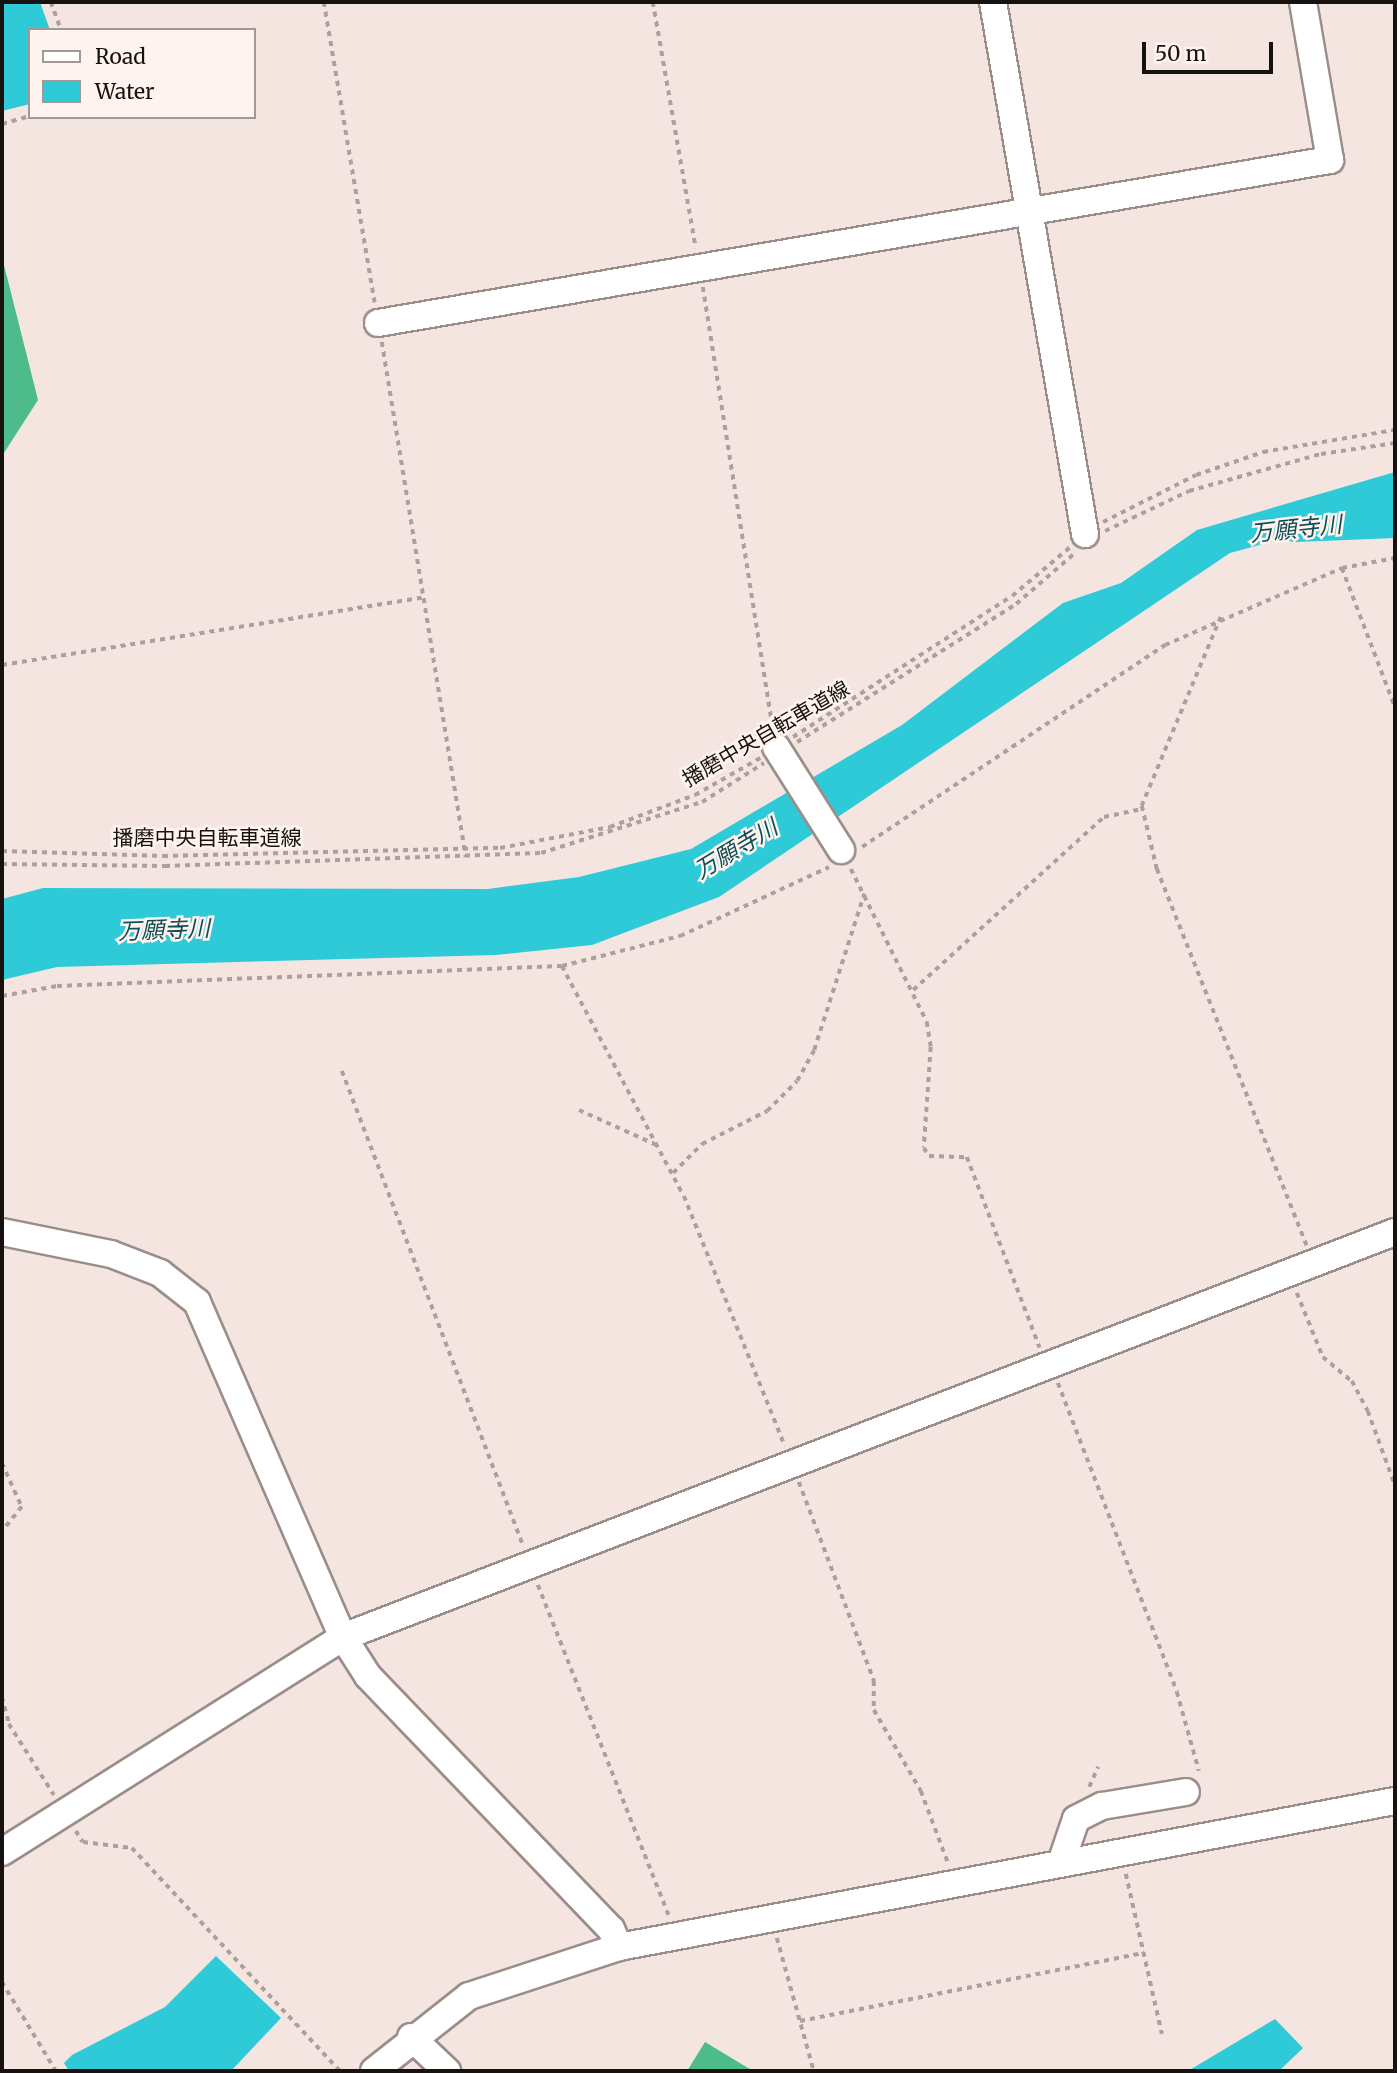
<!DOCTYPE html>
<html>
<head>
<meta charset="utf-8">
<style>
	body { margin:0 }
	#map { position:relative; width:1397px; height:2073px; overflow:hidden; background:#f4e5e0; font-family:Merriweather,"Noto Sans JP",serif }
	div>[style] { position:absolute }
	.forest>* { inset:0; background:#4ebb8c }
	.water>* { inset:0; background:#2fcad8 }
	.river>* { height:32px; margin:-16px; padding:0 16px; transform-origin:16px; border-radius:16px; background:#2fcad8 }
	.path>* { height:3.5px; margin-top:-1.75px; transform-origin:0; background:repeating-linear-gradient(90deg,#aca09c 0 5px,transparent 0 10px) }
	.roads { filter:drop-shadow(2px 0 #9b8e89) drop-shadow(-2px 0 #9b8e89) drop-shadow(0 2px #9b8e89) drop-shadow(0 -2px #9b8e89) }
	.minor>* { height:26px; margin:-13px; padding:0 13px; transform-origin:13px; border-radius:13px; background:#fff }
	span { translate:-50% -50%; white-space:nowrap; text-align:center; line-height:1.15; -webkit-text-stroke:5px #fff3ef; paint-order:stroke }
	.street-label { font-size:21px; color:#171210 }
	.water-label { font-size:23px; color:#0e4e54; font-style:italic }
	.frame { position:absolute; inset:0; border:4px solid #171210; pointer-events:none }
	.legend { position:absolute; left:28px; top:28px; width:228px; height:91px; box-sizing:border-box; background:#fff3ef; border:2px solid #a29996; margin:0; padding:9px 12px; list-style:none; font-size:21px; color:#171210 }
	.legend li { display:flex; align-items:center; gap:14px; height:35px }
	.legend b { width:35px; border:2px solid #a29996 }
	.scale { position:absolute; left:1142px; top:42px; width:131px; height:32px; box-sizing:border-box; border:4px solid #171210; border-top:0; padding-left:9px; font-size:21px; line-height:24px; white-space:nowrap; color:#171210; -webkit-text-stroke:5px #fff3ef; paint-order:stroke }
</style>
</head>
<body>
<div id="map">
	<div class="forest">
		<i style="clip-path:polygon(2px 257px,38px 400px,2px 456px)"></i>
		<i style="clip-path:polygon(705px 2042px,753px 2071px,687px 2071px)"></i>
	</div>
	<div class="water">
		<i style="clip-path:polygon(2px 2px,40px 2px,50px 30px,30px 30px,30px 104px,2px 111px)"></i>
		<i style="clip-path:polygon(1395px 472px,1395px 524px,1359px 518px,1230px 553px,719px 897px,592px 945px,496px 955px,57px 967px,2px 980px,2px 899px,43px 888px,488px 889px,579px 877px,691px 849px,902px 725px,1063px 603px,1121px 583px,1197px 530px)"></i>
		<i style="clip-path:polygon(216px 1956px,281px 2018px,231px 2071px,69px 2071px,64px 2063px,72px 2055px,165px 2007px)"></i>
		<i style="clip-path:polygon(1275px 2019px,1303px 2048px,1279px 2071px,1188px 2071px)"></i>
	</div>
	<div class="river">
		<i style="left:1295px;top:526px;width:100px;rotate:-2.3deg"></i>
	</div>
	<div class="path">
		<i style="left:51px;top:2px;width:30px;rotate:70deg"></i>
		<i style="left:324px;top:2px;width:305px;rotate:80.4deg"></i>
		<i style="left:653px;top:2px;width:250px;rotate:80.1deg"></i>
		<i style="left:2px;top:124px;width:29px;rotate:-16deg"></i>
		<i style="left:703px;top:287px;width:447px;rotate:81deg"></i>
		<i style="left:382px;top:342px;width:522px;rotate:80.74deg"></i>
		<i style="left:1103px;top:522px;width:104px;rotate:-26.8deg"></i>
		<i style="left:1196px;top:475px;width:71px;rotate:-18.9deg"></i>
		<i style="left:1263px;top:452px;width:134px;rotate:-9.5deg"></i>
		<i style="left:1105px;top:531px;width:93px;rotate:-25.5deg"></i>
		<i style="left:1189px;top:491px;width:137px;rotate:-15.7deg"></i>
		<i style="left:1321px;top:454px;width:75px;rotate:-8.5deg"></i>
		<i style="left:1342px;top:568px;width:149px;rotate:69.1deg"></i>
		<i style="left:1221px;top:617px;width:205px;rotate:112.7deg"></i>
		<i style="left:1142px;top:806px;width:65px;rotate:76.6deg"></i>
		<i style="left:1157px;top:869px;width:405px;rotate:68.3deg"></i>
		<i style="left:2px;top:665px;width:428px;rotate:-9.1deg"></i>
		<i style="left:793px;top:737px;width:260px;rotate:-32.8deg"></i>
		<i style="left:1012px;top:596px;width:75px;rotate:-40.1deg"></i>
		<i style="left:797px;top:742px;width:259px;rotate:-32.2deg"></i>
		<i style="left:1016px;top:604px;width:79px;rotate:-40.9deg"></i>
		<i style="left:862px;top:847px;width:364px;rotate:-33.7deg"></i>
		<i style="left:1165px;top:645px;width:193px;rotate:-23.5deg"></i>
		<i style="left:1342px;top:568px;width:54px;rotate:-10.7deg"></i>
		<i style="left:2px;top:851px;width:161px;rotate:1.8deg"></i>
		<i style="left:163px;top:856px;width:337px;rotate:-1.4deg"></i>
		<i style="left:500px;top:848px;width:112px;rotate:-10.8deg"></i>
		<i style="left:610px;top:827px;width:91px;rotate:-20.6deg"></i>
		<i style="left:695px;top:795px;width:75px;rotate:-29.6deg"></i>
		<i style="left:2px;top:864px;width:163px;rotate:0.7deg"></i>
		<i style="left:165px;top:866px;width:376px;rotate:-2deg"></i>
		<i style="left:541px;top:853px;width:169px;rotate:-17.6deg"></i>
		<i style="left:702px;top:802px;width:73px;rotate:-32.2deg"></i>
		<i style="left:851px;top:869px;width:171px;rotate:63.6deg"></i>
		<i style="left:927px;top:1022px;width:25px;rotate:81deg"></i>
		<i style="left:931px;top:1047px;width:101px;rotate:94deg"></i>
		<i style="left:924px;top:1148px;width:9px;rotate:58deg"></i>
		<i style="left:929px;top:1156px;width:38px;rotate:2deg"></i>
		<i style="left:967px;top:1157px;width:204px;rotate:69.1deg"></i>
		<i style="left:562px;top:966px;width:260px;rotate:62.1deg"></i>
		<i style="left:684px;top:1196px;width:270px;rotate:68deg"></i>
		<i style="left:913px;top:990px;width:258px;rotate:-42.2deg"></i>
		<i style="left:1104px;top:817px;width:40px;rotate:-12deg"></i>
		<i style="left:2px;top:996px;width:56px;rotate:-10.3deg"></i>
		<i style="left:57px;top:986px;width:505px;rotate:-2.27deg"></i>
		<i style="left:562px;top:966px;width:122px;rotate:-14.3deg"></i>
		<i style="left:680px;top:936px;width:164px;rotate:-24.8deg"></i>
		<i style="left:342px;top:1071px;width:507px;rotate:69.1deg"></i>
		<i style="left:579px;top:1110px;width:88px;rotate:24.2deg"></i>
		<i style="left:673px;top:1173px;width:41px;rotate:-45deg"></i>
		<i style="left:702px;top:1144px;width:73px;rotate:-26.9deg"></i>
		<i style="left:767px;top:1111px;width:42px;rotate:-45deg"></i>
		<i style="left:797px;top:1081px;width:35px;rotate:-61deg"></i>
		<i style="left:814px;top:1050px;width:164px;rotate:-72.2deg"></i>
		<i style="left:1297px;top:1293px;width:69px;rotate:67.9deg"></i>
		<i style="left:1323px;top:1357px;width:38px;rotate:40deg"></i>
		<i style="left:1352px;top:1381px;width:34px;rotate:62deg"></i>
		<i style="left:1368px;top:1411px;width:79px;rotate:70deg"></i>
		<i style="left:1058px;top:1383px;width:331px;rotate:68.9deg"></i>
		<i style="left:1177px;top:1692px;width:82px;rotate:74.4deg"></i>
		<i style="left:2px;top:1463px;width:48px;rotate:65.6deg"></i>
		<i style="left:22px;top:1507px;width:32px;rotate:129deg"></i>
		<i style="left:799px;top:1482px;width:213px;rotate:69.3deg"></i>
		<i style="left:874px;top:1681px;width:29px;rotate:90deg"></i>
		<i style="left:874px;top:1710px;width:94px;rotate:59.9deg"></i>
		<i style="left:921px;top:1791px;width:77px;rotate:69.4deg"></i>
		<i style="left:538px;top:1585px;width:356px;rotate:68.4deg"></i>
		<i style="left:2px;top:1697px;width:28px;rotate:75deg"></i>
		<i style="left:9px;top:1724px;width:84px;rotate:57.6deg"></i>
		<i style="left:1089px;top:1787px;width:22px;rotate:-66deg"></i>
		<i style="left:76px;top:1831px;width:13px;rotate:58deg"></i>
		<i style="left:83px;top:1842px;width:49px;rotate:7deg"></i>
		<i style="left:132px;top:1848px;width:305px;rotate:47deg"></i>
		<i style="left:1126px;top:1874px;width:164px;rotate:77.3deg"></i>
		<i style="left:777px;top:1938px;width:138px;rotate:74.5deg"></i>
		<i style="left:2px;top:1982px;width:104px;rotate:58.8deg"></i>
		<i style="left:800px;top:2021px;width:351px;rotate:-11.2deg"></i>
	</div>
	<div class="roads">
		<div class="minor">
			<i style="left:993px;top:2px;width:540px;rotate:80.19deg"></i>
			<i style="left:378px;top:323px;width:966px;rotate:-9.72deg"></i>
			<i style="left:1330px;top:160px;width:160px;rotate:-99.7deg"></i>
			<i style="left:776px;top:747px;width:122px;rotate:57.7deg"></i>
			<i style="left:2px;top:1232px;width:111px;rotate:11.4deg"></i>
			<i style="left:111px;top:1254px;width:53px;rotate:21.2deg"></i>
			<i style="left:160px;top:1273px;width:47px;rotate:38.1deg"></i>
			<i style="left:197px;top:1302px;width:365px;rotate:66.5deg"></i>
			<i style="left:343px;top:1637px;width:46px;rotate:57.3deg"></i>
			<i style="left:368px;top:1676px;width:351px;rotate:46.2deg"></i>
			<i style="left:611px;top:1929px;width:20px;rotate:66deg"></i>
			<i style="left:2px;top:1852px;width:403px;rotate:-32.2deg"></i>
			<i style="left:343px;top:1637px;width:1127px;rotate:-21.06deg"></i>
			<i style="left:1061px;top:1863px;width:46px;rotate:-71.2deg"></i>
			<i style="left:1076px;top:1819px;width:29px;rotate:-27deg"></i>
			<i style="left:1102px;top:1806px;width:85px;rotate:-9.5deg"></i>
			<i style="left:411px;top:2037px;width:50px;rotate:43.4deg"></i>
			<i style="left:374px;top:2071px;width:121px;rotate:-38.3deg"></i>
			<i style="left:469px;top:1996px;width:158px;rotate:-18.1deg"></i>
			<i style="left:619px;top:1947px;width:790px;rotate:-10.66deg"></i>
		</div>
	</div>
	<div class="street-label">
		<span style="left:766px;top:734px;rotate:-30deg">播磨中央自転車道線</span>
		<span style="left:207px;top:838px">播磨中央自転車道線</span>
	</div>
	<div class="water-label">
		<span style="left:1296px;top:529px;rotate:-6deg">万願寺川</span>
		<span style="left:736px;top:849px;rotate:-31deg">万願寺川</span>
		<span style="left:164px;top:930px;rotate:-2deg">万願寺川</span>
	</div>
	<div class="frame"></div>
	<ul class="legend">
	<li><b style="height:9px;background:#fff"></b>Road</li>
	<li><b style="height:19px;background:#2fcad8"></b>Water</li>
	</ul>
	<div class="scale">50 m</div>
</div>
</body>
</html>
